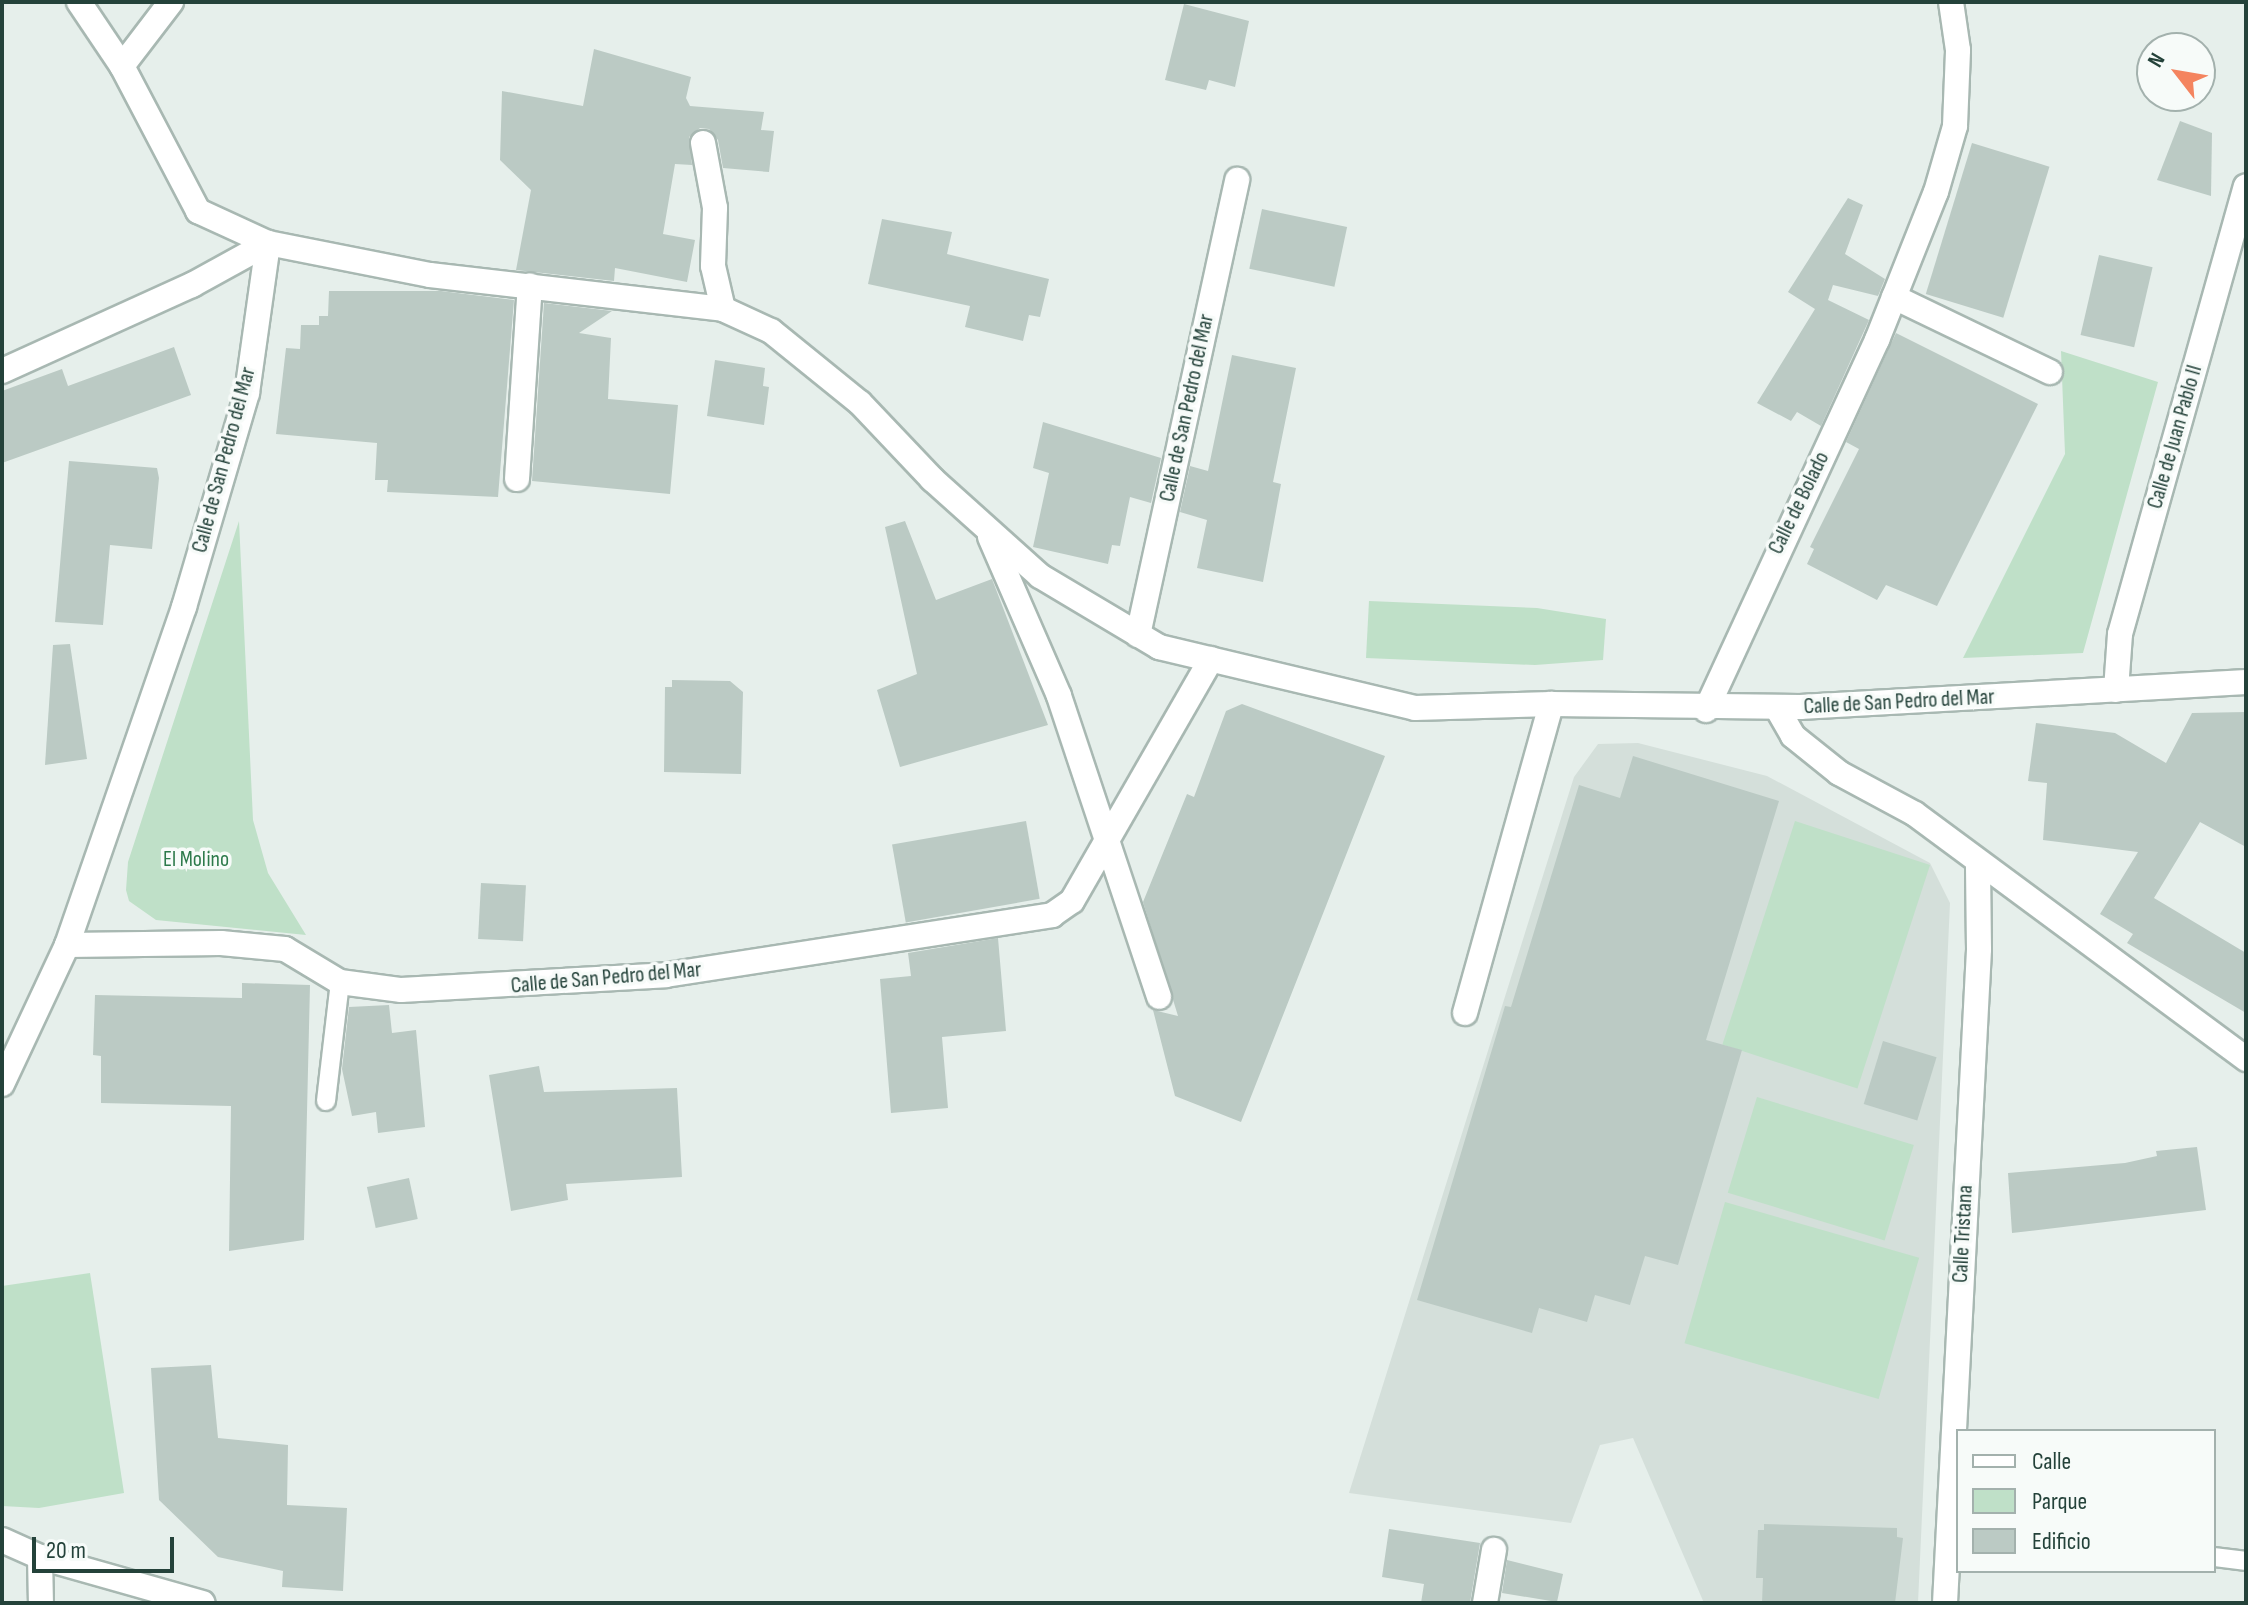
<!DOCTYPE html>
<html>
<head>
<meta charset="utf-8">
<style>
	body { margin:0 }
	#map { position:relative; width:2248px; height:1605px; overflow:hidden; background:#e6efeb; font-family:"Sofia Sans Condensed",sans-serif }
	div>[style] { position:absolute }
	.built>* { inset:0; background:#d4dfda }
	.green>* { inset:0; background:#bfe0c8; transform-origin:0 0 }
	.building>* { inset:0; background:#bbcac4; transform-origin:0 0 }
	.roads { filter:drop-shadow(2px 0 #a8b8b2) drop-shadow(-2px 0 #a8b8b2) drop-shadow(0 2px #a8b8b2) drop-shadow(0 -2px #a8b8b2) }
	.lane>* { height:18px; margin:-9px; padding:0 9px; transform-origin:9px; border-radius:9px; background:#fff }
	.street>* { height:24px; margin:-12px; padding:0 12px; transform-origin:12px; border-radius:12px; background:#fff }
	span { translate:-50% -50%; white-space:nowrap; text-align:center; line-height:1.15; -webkit-text-stroke:7px #f7fbf9; paint-order:stroke }
	.street-label { font-size:22px; color:#24423a }
	.park-label { font-size:22px; color:#2d7a4b }
	.frame { position:absolute; inset:0; border:4px solid #24423a; pointer-events:none }
	.legend { position:absolute; left:1956px; top:1429px; width:260px; height:144px; box-sizing:border-box; background:#f7fbf9; border:2px solid #a3b1ad; margin:0; padding:10px 14px; list-style:none; font-size:24px; color:#24423a }
	.legend li { display:flex; align-items:center; gap:16px; height:40px }
	.legend b { width:40px; border:2px solid #a3b1ad }
	.north { position:absolute; left:2136px; top:32px; width:80px; height:80px; box-sizing:border-box; background:#f7fbf9; border:2px solid #a3b1ad; border-radius:50%; rotate:301deg; font-size:22px; font-weight:700; line-height:32px; text-align:center; color:#24423a }
	.north::after { content:''; display:block; margin:auto; width:28px; height:36px; background:#f4845f; clip-path:polygon(50% 0,100% 100%,50% 72%,0 100%) }
	.scale { position:absolute; left:32px; top:1537px; width:142px; height:36px; box-sizing:border-box; border:4px solid #24423a; border-top:0; padding-left:10px; font-size:24px; line-height:28px; white-space:nowrap; color:#24423a; -webkit-text-stroke:6px #f7fbf9; paint-order:stroke }
</style>
</head>
<body>
<div id="map">
	<div class="built">
		<i style="clip-path:polygon(1638px 743px,1767px 776px,1930px 863px,1950px 903px,1918px 1603px,1704px 1603px,1633px 1438px,1600px 1445px,1571px 1523px,1349px 1493px,1574px 777px,1598px 744px)"></i>
	</div>
	<div class="green">
		<i style="clip-path:polygon(2061px 351px,2158px 382px,2083px 653px,1963px 658px,2065px 454px)"></i>
		<i style="clip-path:polygon(239px 521px,253px 820px,268px 873px,306px 935px,156px 920px,129px 901px,126px 890px,128px 862px)"></i>
		<i style="clip-path:polygon(1369px 601px,1537px 608px,1606px 619px,1603px 660px,1535px 665px,1366px 658px)"></i>
		<i style="left:1795px;top:821px;width:142px;height:235px;rotate:18deg"></i>
		<i style="left:1757px;top:1097px;width:164px;height:100px;rotate:17deg"></i>
		<i style="left:1725px;top:1202px;width:202px;height:147px;rotate:16deg"></i>
		<i style="clip-path:polygon(90px 1273px,124px 1493px,39px 1508px,2px 1506px,2px 1286px)"></i>
	</div>
	<div class="building">
		<i style="clip-path:polygon(1184px 4px,1249px 21px,1235px 87px,1209px 80px,1206px 90px,1165px 80px)"></i>
		<i style="clip-path:polygon(594px 49px,691px 77px,686px 98px,690px 106px,764px 112px,761px 130px,774px 131px,769px 172px,723px 168px,718px 140px,709px 129px,700px 128px,689px 137px,692px 165px,675px 164px,663px 234px,695px 240px,687px 282px,615px 268px,614px 281px,516px 270px,531px 190px,500px 160px,502px 91px,583px 106px)"></i>
		<i style="clip-path:polygon(2180px 121px,2212px 133px,2211px 196px,2157px 180px)"></i>
		<i style="left:1972px;top:143px;width:81px;height:158px;rotate:17deg"></i>
		<i style="clip-path:polygon(1848px 198px,1863px 205px,1845px 254px,1885px 279px,1878px 296px,1833px 285px,1828px 300px,1869px 320px,1821px 426px,1797px 412px,1791px 421px,1757px 403px,1815px 309px,1788px 292px)"></i>
		<i style="left:1262px;top:209px;width:87px;height:61px;rotate:12deg"></i>
		<i style="clip-path:polygon(882px 219px,952px 232px,947px 254px,1049px 279px,1040px 317px,1029px 315px,1023px 341px,965px 327px,970px 306px,868px 284px)"></i>
		<i style="left:2099px;top:255px;width:55px;height:82px;rotate:13deg"></i>
		<i style="clip-path:polygon(329px 291px,441px 291px,514px 300px,498px 497px,387px 492px,388px 480px,375px 480px,377px 443px,276px 434px,286px 348px,300px 349px,301px 325px,319px 325px,319px 316px,328px 316px)"></i>
		<i style="clip-path:polygon(544px 303px,612px 311px,579px 333px,611px 338px,608px 399px,678px 405px,670px 494px,532px 481px)"></i>
		<i style="clip-path:polygon(1896px 333px,2038px 404px,1937px 606px,1886px 585px,1877px 600px,1807px 564px,1814px 549px,1810px 547px,1859px 449px,1846px 442px)"></i>
		<i style="clip-path:polygon(174px 347px,191px 395px,2px 463px,2px 391px,62px 369px,68px 386px)"></i>
		<i style="clip-path:polygon(1232px 355px,1296px 368px,1273px 482px,1281px 484px,1263px 582px,1197px 568px,1207px 520px,1180px 512px,1190px 466px,1208px 471px)"></i>
		<i style="clip-path:polygon(715px 360px,765px 368px,763px 386px,769px 387px,764px 425px,707px 416px)"></i>
		<i style="clip-path:polygon(1043px 422px,1161px 458px,1151px 503px,1130px 497px,1120px 546px,1112px 545px,1108px 564px,1033px 547px,1049px 473px,1033px 468px)"></i>
		<i style="clip-path:polygon(69px 461px,157px 468px,159px 478px,152px 549px,110px 545px,103px 625px,55px 622px)"></i>
		<i style="clip-path:polygon(905px 521px,936px 600px,992px 579px,1048px 725px,900px 767px,877px 690px,917px 674px,885px 527px)"></i>
		<i style="clip-path:polygon(70px 644px,87px 759px,45px 765px,53px 645px)"></i>
		<i style="clip-path:polygon(672px 680px,730px 681px,743px 692px,741px 774px,664px 772px,665px 687px,672px 687px)"></i>
		<i style="clip-path:polygon(1242px 704px,1385px 756px,1241px 1122px,1175px 1096px,1153px 1010px,1178px 1016px,1143px 902px,1187px 794px,1194px 797px,1226px 711px)"></i>
		<i style="clip-path:polygon(2246px 712px,2246px 847px,2200px 822px,2154px 898px,2246px 953px,2246px 1013px,2127px 943px,2133px 934px,2100px 914px,2138px 852px,2043px 840px,2047px 783px,2028px 781px,2036px 723px,2115px 733px,2166px 763px,2192px 713px)"></i>
		<i style="clip-path:polygon(1633px 756px,1779px 801px,1706px 1040px,1742px 1050px,1678px 1265px,1645px 1256px,1630px 1305px,1595px 1295px,1587px 1322px,1539px 1308px,1532px 1333px,1417px 1300px,1505px 1006px,1511px 1007px,1579px 785px,1620px 798px)"></i>
		<i style="left:1026px;top:821px;width:79px;height:136px;rotate:80deg"></i>
		<i style="left:481px;top:883px;width:45px;height:56px;rotate:3deg"></i>
		<i style="clip-path:polygon(998px 938px,1006px 1031px,942px 1037px,948px 1108px,891px 1113px,880px 979px,911px 976px,908px 953px)"></i>
		<i style="clip-path:polygon(242px 983px,310px 985px,304px 1240px,229px 1251px,231px 1106px,101px 1103px,101px 1056px,93px 1055px,95px 995px,242px 998px)"></i>
		<i style="clip-path:polygon(389px 1005px,392px 1033px,416px 1030px,425px 1127px,378px 1133px,376px 1112px,352px 1116px,342px 1069px,349px 1007px)"></i>
		<i style="left:1883px;top:1041px;width:56px;height:66px;rotate:17deg"></i>
		<i style="clip-path:polygon(539px 1066px,544px 1092px,677px 1088px,682px 1177px,566px 1184px,568px 1200px,511px 1211px,489px 1075px)"></i>
		<i style="clip-path:polygon(2197px 1147px,2206px 1210px,2012px 1233px,2008px 1173px,2125px 1163px,2157px 1156px,2156px 1151px)"></i>
		<i style="left:409px;top:1178px;width:42px;height:43px;rotate:78deg"></i>
		<i style="clip-path:polygon(211px 1365px,218px 1438px,288px 1445px,287px 1505px,347px 1508px,343px 1591px,282px 1587px,283px 1571px,218px 1557px,159px 1500px,151px 1368px)"></i>
		<i style="clip-path:polygon(1764px 1524px,1897px 1528px,1897px 1537px,1903px 1538px,1895px 1603px,1762px 1603px,1763px 1578px,1756px 1578px,1758px 1530px,1764px 1530px)"></i>
		<i style="clip-path:polygon(1389px 1529px,1480px 1543px,1470px 1603px,1421px 1603px,1424px 1584px,1382px 1577px)"></i>
		<i style="clip-path:polygon(1507px 1560px,1563px 1574px,1557px 1602px,1502px 1593px)"></i>
	</div>
	<div class="roads">
		<div class="lane">
			<i style="left:326px;top:1101px;width:120px;rotate:-83.3deg"></i>
			<i style="left:2214px;top:1557px;width:32px;rotate:7deg"></i>
		</div>
		<div class="street">
			<i style="left:79px;top:2px;width:77px;rotate:56.1deg"></i>
			<i style="left:122px;top:66px;width:164px;rotate:62.3deg"></i>
			<i style="left:198px;top:211px;width:77px;rotate:24.6deg"></i>
			<i style="left:268px;top:243px;width:165px;rotate:11.2deg"></i>
			<i style="left:430px;top:275px;width:295px;rotate:6.6deg"></i>
			<i style="left:723px;top:309px;width:53px;rotate:24.6deg"></i>
			<i style="left:771px;top:331px;width:114px;rotate:39deg"></i>
			<i style="left:860px;top:403px;width:105px;rotate:46.5deg"></i>
			<i style="left:932px;top:479px;width:145px;rotate:41.9deg"></i>
			<i style="left:1040px;top:576px;width:139px;rotate:30.8deg"></i>
			<i style="left:1159px;top:647px;width:263px;rotate:13.4deg"></i>
			<i style="left:1415px;top:708px;width:136px;rotate:-1.7deg"></i>
			<i style="left:1551px;top:704px;width:249px;rotate:0.7deg"></i>
			<i style="left:1800px;top:707px;width:447px;rotate:-3.2deg"></i>
			<i style="left:122px;top:66px;width:81px;rotate:-52.6deg"></i>
			<i style="left:703px;top:143px;width:66px;rotate:79.5deg"></i>
			<i style="left:715px;top:208px;width:58px;rotate:92deg"></i>
			<i style="left:713px;top:266px;width:44px;rotate:76.9deg"></i>
			<i style="left:1894px;top:297px;width:173px;rotate:25.7deg"></i>
			<i style="left:2px;top:371px;width:209px;rotate:-24.4deg"></i>
			<i style="left:192px;top:285px;width:87px;rotate:-28.9deg"></i>
			<i style="left:517px;top:479px;width:194px;rotate:-86.2deg"></i>
			<i style="left:990px;top:537px;width:173px;rotate:66.5deg"></i>
			<i style="left:1059px;top:696px;width:317px;rotate:71.6deg"></i>
			<i style="left:1138px;top:635px;width:466px;rotate:-77.7deg"></i>
			<i style="left:2116px;top:690px;width:56px;rotate:-85.9deg"></i>
			<i style="left:2120px;top:634px;width:465px;rotate:-74.3deg"></i>
			<i style="left:1777px;top:708px;width:32px;rotate:60deg"></i>
			<i style="left:1793px;top:736px;width:59px;rotate:38.8deg"></i>
			<i style="left:1839px;top:773px;width:86px;rotate:28.3deg"></i>
			<i style="left:1915px;top:814px;width:412px;rotate:36.5deg"></i>
			<i style="left:1706px;top:710px;width:408px;rotate:-65.2deg"></i>
			<i style="left:1877px;top:340px;width:159px;rotate:-68.3deg"></i>
			<i style="left:1936px;top:192px;width:69px;rotate:-73.9deg"></i>
			<i style="left:1955px;top:126px;width:76px;rotate:-87.7deg"></i>
			<i style="left:1958px;top:50px;width:49px;rotate:-98.3deg"></i>
			<i style="left:67px;top:945px;width:154px;rotate:-0.7deg"></i>
			<i style="left:221px;top:943px;width:64px;rotate:5.4deg"></i>
			<i style="left:285px;top:949px;width:64px;rotate:31deg"></i>
			<i style="left:340px;top:982px;width:62px;rotate:7.5deg"></i>
			<i style="left:401px;top:990px;width:265px;rotate:-3.2deg"></i>
			<i style="left:666px;top:975px;width:391px;rotate:-8.8deg"></i>
			<i style="left:1052px;top:915px;width:24px;rotate:-35deg"></i>
			<i style="left:1072px;top:901px;width:279px;rotate:-60.1deg"></i>
			<i style="left:1465px;top:1013px;width:321px;rotate:-74.4deg"></i>
			<i style="left:2px;top:1084px;width:153px;rotate:-64.9deg"></i>
			<i style="left:67px;top:945px;width:358px;rotate:-70.9deg"></i>
			<i style="left:184px;top:607px;width:223px;rotate:-73.6deg"></i>
			<i style="left:247px;top:393px;width:151px;rotate:-82deg"></i>
			<i style="left:2px;top:1540px;width:42px;rotate:24.1deg"></i>
			<i style="left:40px;top:1557px;width:169px;rotate:15.8deg"></i>
			<i style="left:40px;top:1557px;width:46px;rotate:88.8deg"></i>
			<i style="left:1485px;top:1603px;width:54px;rotate:-80.4deg"></i>
			<i style="left:1945px;top:1603px;width:655px;rotate:-87.02deg"></i>
			<i style="left:1979px;top:949px;width:84px;rotate:-90.7deg"></i>
		</div>
	</div>
	<div class="street-label">
		<span style="left:1187px;top:408px;rotate:-78deg">Calle de San Pedro del Mar</span>
		<span style="left:2175px;top:437px;rotate:-74deg">Calle de Juan Pablo II</span>
		<span style="left:224px;top:460px;rotate:-75deg">Calle de San Pedro del Mar</span>
		<span style="left:1799px;top:503px;rotate:-64deg">Calle de Bolado</span>
		<span style="left:1899px;top:702px;rotate:-3deg">Calle de San Pedro del Mar</span>
		<span style="left:606px;top:978px;rotate:-5deg">Calle de San Pedro del Mar</span>
		<span style="left:1963px;top:1234px;rotate:-87deg">Calle Tristana</span>
	</div>
	<div class="park-label">
		<span style="left:196px;top:860px">El Molino</span>
	</div>
	<div class="frame"></div>
	<ul class="legend">
	<li><b style="height:10px;background:#fff"></b>Calle</li>
	<li><b style="height:22px;background:#bfe0c8"></b>Parque</li>
	<li><b style="height:22px;background:#bbcac4"></b>Edificio</li>
	</ul>
	<div class="north">N</div>
	<div class="scale">20 m</div>
</div>
</body>
</html>
